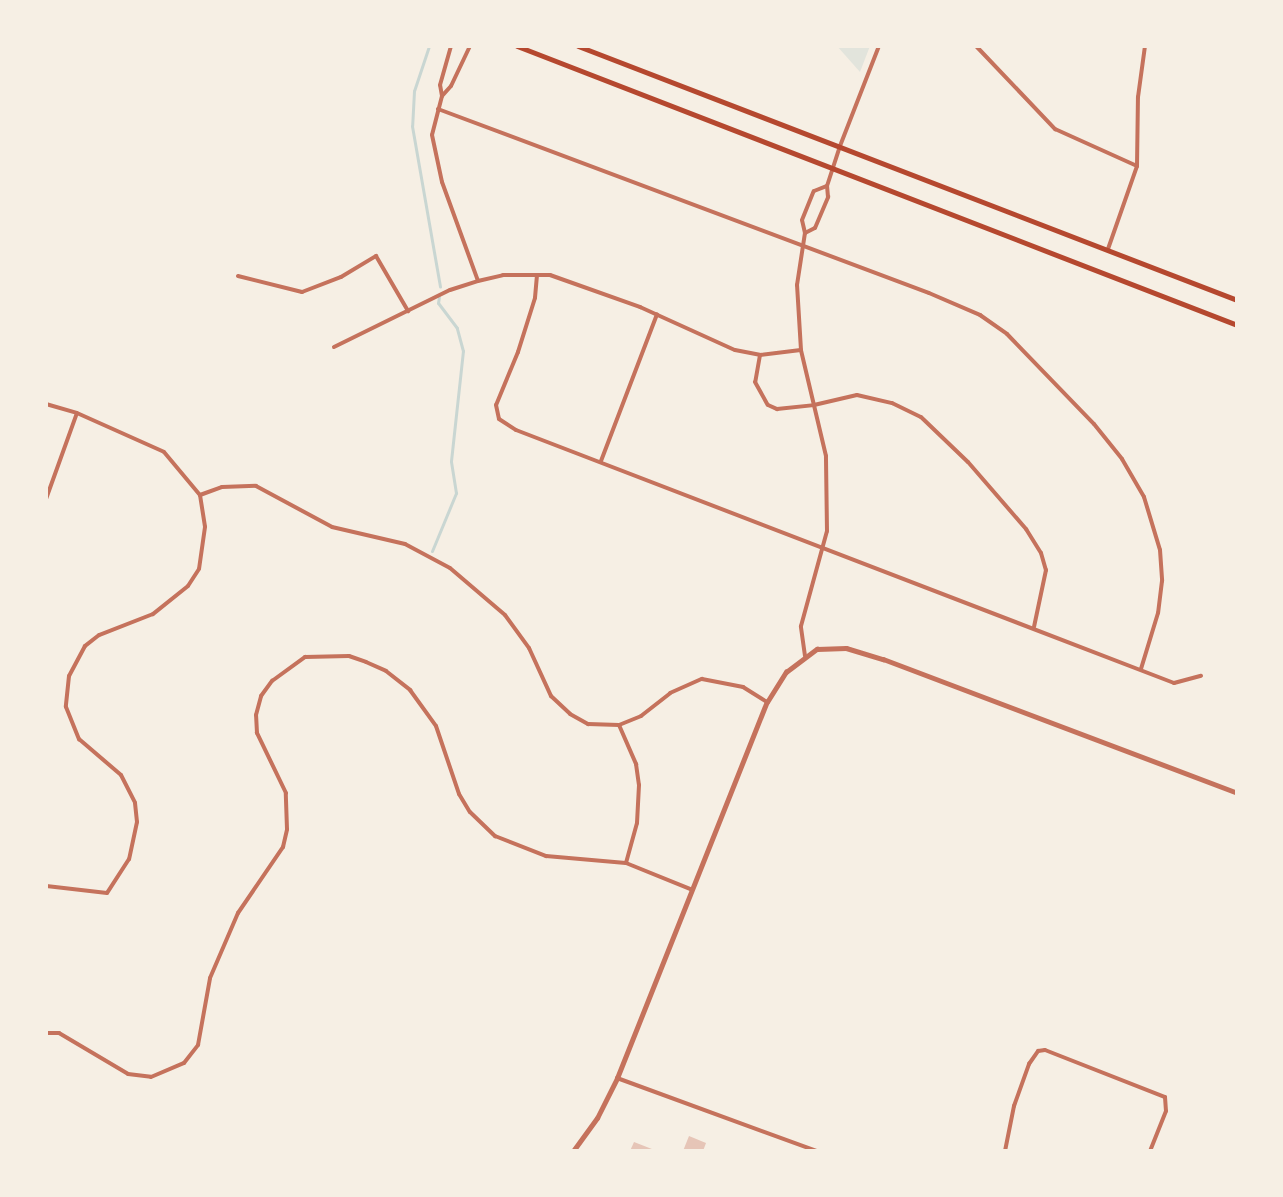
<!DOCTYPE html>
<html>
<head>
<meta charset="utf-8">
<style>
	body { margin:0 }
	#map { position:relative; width:1283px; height:1197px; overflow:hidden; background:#f6efe4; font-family:Karla,sans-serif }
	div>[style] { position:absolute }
	.green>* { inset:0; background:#e2e4dc }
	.stream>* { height:3px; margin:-1.5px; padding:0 1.5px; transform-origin:1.5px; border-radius:1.5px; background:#c9d6d2 }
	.building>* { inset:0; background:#e6c5b7 }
	.minor>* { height:4px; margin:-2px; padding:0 2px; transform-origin:2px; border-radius:2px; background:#c5725c }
	.tertiary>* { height:5px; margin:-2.5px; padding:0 2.5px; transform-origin:2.5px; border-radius:2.5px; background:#c5725c }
	.secondary>* { height:5px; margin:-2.5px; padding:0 2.5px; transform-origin:2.5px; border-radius:2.5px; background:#b5482f }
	span { translate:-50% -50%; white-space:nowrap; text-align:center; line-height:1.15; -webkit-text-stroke:7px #f6efe4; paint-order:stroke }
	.frame { position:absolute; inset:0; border:48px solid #f6efe4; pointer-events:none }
</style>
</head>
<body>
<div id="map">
	<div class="green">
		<i style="clip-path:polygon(837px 46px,870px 46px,860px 72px)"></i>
	</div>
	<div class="stream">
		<i style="left:429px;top:46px;width:47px;rotate:108.4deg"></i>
		<i style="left:414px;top:91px;width:35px;rotate:93deg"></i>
		<i style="left:412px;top:126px;width:163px;rotate:80.1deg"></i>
		<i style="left:432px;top:551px;width:63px;rotate:-67.5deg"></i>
		<i style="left:456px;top:493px;width:32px;rotate:-99deg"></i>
		<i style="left:451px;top:461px;width:111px;rotate:-83.8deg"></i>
		<i style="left:463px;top:351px;width:24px;rotate:-105deg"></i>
		<i style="left:457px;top:328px;width:31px;rotate:-127deg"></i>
		<i style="left:438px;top:303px;width:6px;rotate:-81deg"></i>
	</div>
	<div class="building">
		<i style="clip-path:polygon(689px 1136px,706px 1143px,703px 1151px,683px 1151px)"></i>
		<i style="clip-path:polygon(634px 1142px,657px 1151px,630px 1151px)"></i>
	</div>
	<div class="minor">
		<i style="left:470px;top:46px;width:44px;rotate:115.4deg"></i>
		<i style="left:451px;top:86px;width:13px;rotate:132deg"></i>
		<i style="left:442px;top:96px;width:40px;rotate:104.4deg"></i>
		<i style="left:432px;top:135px;width:48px;rotate:78deg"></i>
		<i style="left:442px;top:182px;width:105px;rotate:70deg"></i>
		<i style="left:976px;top:46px;width:115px;rotate:46.4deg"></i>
		<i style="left:1055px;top:129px;width:90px;rotate:24.3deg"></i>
		<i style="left:442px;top:96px;width:11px;rotate:-100deg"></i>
		<i style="left:440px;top:85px;width:41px;rotate:-74.2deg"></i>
		<i style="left:438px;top:109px;width:524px;rotate:20.54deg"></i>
		<i style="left:929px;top:293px;width:56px;rotate:23.3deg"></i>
		<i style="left:980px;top:315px;width:33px;rotate:35deg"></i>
		<i style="left:1007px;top:334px;width:125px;rotate:46deg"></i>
		<i style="left:1094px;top:424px;width:45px;rotate:51.3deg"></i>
		<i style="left:1122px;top:459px;width:44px;rotate:59.9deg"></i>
		<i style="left:1144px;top:497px;width:55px;rotate:73.2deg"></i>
		<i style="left:1160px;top:550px;width:31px;rotate:86deg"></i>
		<i style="left:1162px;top:581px;width:32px;rotate:97deg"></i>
		<i style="left:1158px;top:613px;width:59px;rotate:106.9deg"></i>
		<i style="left:805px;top:233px;width:11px;rotate:-27deg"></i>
		<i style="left:815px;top:228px;width:34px;rotate:-67deg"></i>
		<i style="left:828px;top:197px;width:11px;rotate:-95deg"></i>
		<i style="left:827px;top:186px;width:42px;rotate:-72deg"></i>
		<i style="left:840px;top:146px;width:107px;rotate:-68.7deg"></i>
		<i style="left:1108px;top:249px;width:88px;rotate:-70.7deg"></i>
		<i style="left:1137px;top:166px;width:69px;rotate:-89.2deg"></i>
		<i style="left:1138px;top:97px;width:51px;rotate:-82.2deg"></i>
		<i style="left:537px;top:275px;width:23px;rotate:95deg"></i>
		<i style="left:535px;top:298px;width:57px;rotate:107.5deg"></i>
		<i style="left:518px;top:352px;width:57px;rotate:112.5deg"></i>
		<i style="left:496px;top:405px;width:14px;rotate:78deg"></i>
		<i style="left:499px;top:419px;width:20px;rotate:33deg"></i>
		<i style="left:516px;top:430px;width:705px;rotate:21.03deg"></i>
		<i style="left:1174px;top:683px;width:28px;rotate:-15deg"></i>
		<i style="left:238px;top:276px;width:66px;rotate:14deg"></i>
		<i style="left:302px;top:292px;width:42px;rotate:-21deg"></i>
		<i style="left:341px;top:277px;width:41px;rotate:-31deg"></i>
		<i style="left:376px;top:256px;width:64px;rotate:59.8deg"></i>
		<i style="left:334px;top:347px;width:129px;rotate:-26.2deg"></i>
		<i style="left:450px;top:290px;width:29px;rotate:-18deg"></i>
		<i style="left:478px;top:281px;width:26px;rotate:-13deg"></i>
		<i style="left:503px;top:275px;width:47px"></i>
		<i style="left:550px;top:275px;width:96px;rotate:19.6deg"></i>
		<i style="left:640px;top:307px;width:104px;rotate:24.4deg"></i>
		<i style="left:735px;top:350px;width:25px;rotate:11deg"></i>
		<i style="left:760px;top:355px;width:41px;rotate:-7deg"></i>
		<i style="left:760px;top:355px;width:27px;rotate:100deg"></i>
		<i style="left:755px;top:382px;width:26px;rotate:61deg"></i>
		<i style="left:768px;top:405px;width:10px;rotate:24deg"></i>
		<i style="left:777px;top:409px;width:37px;rotate:-6deg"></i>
		<i style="left:814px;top:405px;width:44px;rotate:-13.1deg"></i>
		<i style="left:857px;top:395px;width:36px;rotate:13deg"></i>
		<i style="left:892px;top:403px;width:32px;rotate:26deg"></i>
		<i style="left:921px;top:417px;width:65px;rotate:43.8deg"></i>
		<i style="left:968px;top:462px;width:89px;rotate:49.1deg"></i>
		<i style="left:1026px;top:529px;width:28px;rotate:58deg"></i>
		<i style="left:1041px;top:553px;width:18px;rotate:74deg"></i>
		<i style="left:1046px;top:570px;width:58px;rotate:101.9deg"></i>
		<i style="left:46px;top:404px;width:32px;rotate:16deg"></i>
		<i style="left:77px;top:413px;width:95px;rotate:24.1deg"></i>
		<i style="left:164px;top:452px;width:56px;rotate:50.1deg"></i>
		<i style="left:200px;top:495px;width:32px;rotate:81deg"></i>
		<i style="left:205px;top:527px;width:42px;rotate:98.1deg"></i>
		<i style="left:199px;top:569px;width:20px;rotate:123deg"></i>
		<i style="left:188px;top:586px;width:45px;rotate:141.3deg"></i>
		<i style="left:153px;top:614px;width:58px;rotate:158.7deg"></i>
		<i style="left:99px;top:635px;width:18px;rotate:142deg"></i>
		<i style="left:85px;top:646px;width:34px;rotate:118deg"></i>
		<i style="left:69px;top:676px;width:31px;rotate:96deg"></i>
		<i style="left:66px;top:707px;width:35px;rotate:68deg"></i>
		<i style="left:79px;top:739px;width:55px;rotate:40.6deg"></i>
		<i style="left:121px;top:775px;width:31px;rotate:63deg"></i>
		<i style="left:135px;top:803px;width:19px;rotate:84deg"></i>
		<i style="left:137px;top:822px;width:38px;rotate:102deg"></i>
		<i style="left:129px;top:859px;width:40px;rotate:122.9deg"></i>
		<i style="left:107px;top:893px;width:61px;rotate:-173.5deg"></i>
		<i style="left:601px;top:461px;width:157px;rotate:-69.1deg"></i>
		<i style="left:200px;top:495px;width:23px;rotate:-20deg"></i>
		<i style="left:222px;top:487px;width:34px;rotate:-2deg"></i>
		<i style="left:256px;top:486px;width:86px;rotate:28.3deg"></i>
		<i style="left:332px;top:527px;width:75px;rotate:13.1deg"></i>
		<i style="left:405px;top:544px;width:51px;rotate:28.1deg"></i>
		<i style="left:450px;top:568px;width:72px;rotate:40.5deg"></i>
		<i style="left:505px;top:615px;width:41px;rotate:54deg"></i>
		<i style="left:529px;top:648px;width:53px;rotate:65.4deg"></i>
		<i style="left:551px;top:696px;width:26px;rotate:43deg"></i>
		<i style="left:570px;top:714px;width:21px;rotate:29deg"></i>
		<i style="left:588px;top:724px;width:31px;rotate:2deg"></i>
		<i style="left:619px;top:725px;width:24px;rotate:-22deg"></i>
		<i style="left:641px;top:716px;width:37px;rotate:-38deg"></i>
		<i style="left:670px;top:693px;width:35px;rotate:-24deg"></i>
		<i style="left:702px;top:679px;width:42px;rotate:11deg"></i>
		<i style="left:743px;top:687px;width:28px;rotate:32deg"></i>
		<i style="left:46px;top:499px;width:91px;rotate:-70.2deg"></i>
		<i style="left:805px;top:656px;width:30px;rotate:-98deg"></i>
		<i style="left:801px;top:626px;width:98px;rotate:-74.7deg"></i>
		<i style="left:827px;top:531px;width:75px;rotate:-90.8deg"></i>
		<i style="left:826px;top:456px;width:109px;rotate:-103.3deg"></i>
		<i style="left:801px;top:350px;width:65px;rotate:-93.5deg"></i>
		<i style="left:797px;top:285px;width:53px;rotate:-81.3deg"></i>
		<i style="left:805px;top:233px;width:13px;rotate:-103deg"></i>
		<i style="left:802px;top:220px;width:31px;rotate:-68deg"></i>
		<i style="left:814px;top:191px;width:14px;rotate:-21deg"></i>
		<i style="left:619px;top:725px;width:43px;rotate:66.4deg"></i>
		<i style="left:636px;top:764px;width:21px;rotate:82deg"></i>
		<i style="left:639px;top:785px;width:38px;rotate:93deg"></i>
		<i style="left:637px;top:823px;width:41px;rotate:105.4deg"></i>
		<i style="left:46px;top:1033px;width:13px"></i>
		<i style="left:59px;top:1033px;width:80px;rotate:30.7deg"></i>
		<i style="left:128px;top:1074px;width:23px;rotate:7deg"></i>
		<i style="left:151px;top:1077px;width:36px;rotate:-23deg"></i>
		<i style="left:184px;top:1063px;width:23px;rotate:-52deg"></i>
		<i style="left:198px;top:1045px;width:68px;rotate:-79.8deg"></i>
		<i style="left:210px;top:978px;width:71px;rotate:-66.7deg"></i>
		<i style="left:238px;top:913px;width:80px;rotate:-55.7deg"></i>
		<i style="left:283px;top:847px;width:18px;rotate:-77deg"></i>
		<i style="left:287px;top:829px;width:36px;rotate:-92deg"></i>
		<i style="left:286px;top:793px;width:67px;rotate:-115.8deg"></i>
		<i style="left:257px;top:733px;width:18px;rotate:-93deg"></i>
		<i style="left:256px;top:715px;width:20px;rotate:-75deg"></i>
		<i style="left:261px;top:696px;width:19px;rotate:-54deg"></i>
		<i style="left:272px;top:681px;width:41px;rotate:-36deg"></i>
		<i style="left:305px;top:657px;width:44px;rotate:-1.3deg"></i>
		<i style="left:349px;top:656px;width:18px;rotate:19deg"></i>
		<i style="left:366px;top:662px;width:22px;rotate:24deg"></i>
		<i style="left:386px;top:671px;width:31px;rotate:38deg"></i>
		<i style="left:410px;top:690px;width:44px;rotate:54.2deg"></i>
		<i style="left:436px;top:726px;width:72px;rotate:71.3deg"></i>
		<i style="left:459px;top:794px;width:21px;rotate:59deg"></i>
		<i style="left:470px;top:812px;width:35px;rotate:44deg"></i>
		<i style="left:495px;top:836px;width:55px;rotate:21.4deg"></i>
		<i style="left:546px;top:856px;width:80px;rotate:5deg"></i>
		<i style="left:626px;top:863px;width:69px;rotate:22.1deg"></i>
		<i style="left:617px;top:1078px;width:213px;rotate:20.1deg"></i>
		<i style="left:1005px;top:1151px;width:46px;rotate:-78.7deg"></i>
		<i style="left:1014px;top:1106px;width:45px;rotate:-70.3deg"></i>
		<i style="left:1029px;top:1064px;width:16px;rotate:-55deg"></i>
		<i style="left:1038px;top:1051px;width:7px;rotate:-8deg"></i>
		<i style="left:1045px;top:1050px;width:129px;rotate:21.4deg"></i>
		<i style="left:1165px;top:1097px;width:14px;rotate:86deg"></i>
		<i style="left:1166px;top:1111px;width:43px;rotate:111.8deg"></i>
	</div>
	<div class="tertiary">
		<i style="left:573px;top:1151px;width:41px;rotate:-54deg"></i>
		<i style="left:597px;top:1118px;width:45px;rotate:-63.4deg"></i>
		<i style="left:617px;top:1078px;width:405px;rotate:-68.3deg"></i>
		<i style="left:767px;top:702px;width:36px;rotate:-58deg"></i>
		<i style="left:786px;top:672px;width:39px;rotate:-37deg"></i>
		<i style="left:817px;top:649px;width:29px;rotate:-2deg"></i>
		<i style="left:846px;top:648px;width:39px;rotate:17deg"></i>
		<i style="left:883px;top:659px;width:379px;rotate:20.7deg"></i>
	</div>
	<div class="secondary">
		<i style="left:517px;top:46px;width:772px;rotate:21.18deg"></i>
		<i style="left:578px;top:46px;width:706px;rotate:21.08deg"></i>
	</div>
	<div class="frame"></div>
</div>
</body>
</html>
